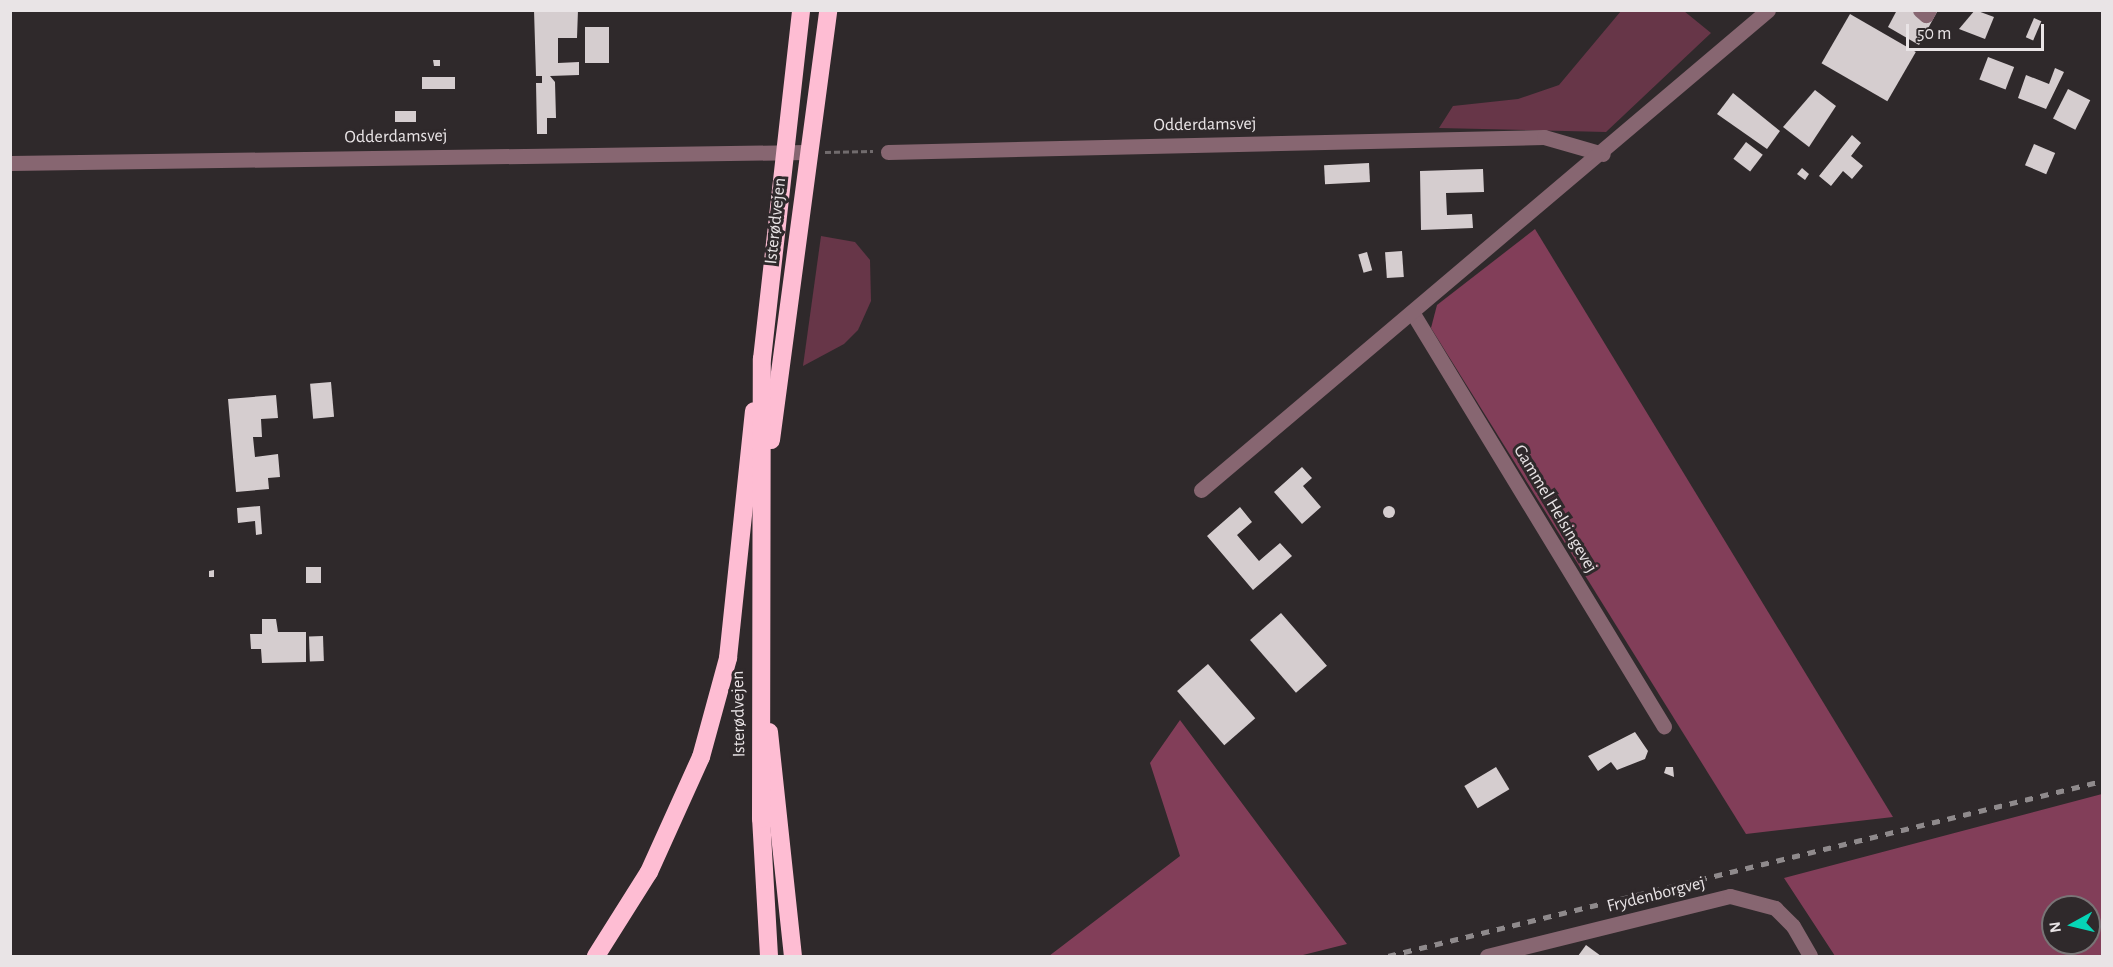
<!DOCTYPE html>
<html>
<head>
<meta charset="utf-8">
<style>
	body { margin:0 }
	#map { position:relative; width:2113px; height:967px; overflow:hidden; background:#2f292b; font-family:"Alegreya Sans",sans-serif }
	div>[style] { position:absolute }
	.green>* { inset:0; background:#673648 }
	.forest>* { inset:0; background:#823e59 }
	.building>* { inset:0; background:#d5cdcf; transform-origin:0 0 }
	.round { border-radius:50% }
	.path>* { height:3px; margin-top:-1.5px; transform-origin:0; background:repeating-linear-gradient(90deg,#716b6d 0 6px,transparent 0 9px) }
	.minor>* { height:15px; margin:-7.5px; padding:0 7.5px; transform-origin:7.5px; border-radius:7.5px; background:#876671 }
	.highway>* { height:18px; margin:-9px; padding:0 9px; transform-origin:9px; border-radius:9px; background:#febdd3 }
	.rail>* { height:4.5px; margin-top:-2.25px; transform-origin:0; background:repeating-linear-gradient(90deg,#8f8a8c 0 8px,transparent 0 16px) }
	span { translate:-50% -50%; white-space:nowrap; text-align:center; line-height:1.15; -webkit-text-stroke:6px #2f292b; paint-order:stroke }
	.street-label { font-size:18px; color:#e9e4e6 }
	.frame { position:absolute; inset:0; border:12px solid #e9e4e6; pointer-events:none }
	.north { position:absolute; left:2041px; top:895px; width:60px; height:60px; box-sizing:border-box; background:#2f292b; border:2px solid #797476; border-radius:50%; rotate:262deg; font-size:16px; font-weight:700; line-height:24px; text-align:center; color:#e9e4e6 }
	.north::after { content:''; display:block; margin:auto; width:21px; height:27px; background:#06d5b6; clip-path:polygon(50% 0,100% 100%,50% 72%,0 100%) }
	.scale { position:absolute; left:1906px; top:24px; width:138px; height:27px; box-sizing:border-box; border:3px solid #e9e4e6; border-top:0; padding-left:8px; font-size:18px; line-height:21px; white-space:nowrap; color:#e9e4e6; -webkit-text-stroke:4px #2f292b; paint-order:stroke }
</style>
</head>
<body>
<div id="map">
	<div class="green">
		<i style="clip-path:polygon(1621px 11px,1684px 11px,1711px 33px,1606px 132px,1439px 128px,1453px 106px,1518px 99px,1559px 85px)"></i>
		<i style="clip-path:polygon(821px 236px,855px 242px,870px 260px,871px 301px,858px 330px,844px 344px,803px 366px)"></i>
	</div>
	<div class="forest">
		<i style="clip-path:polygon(1535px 229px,1893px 817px,1746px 834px,1431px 328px,1437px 305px)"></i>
		<i style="clip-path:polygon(1180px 720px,1347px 944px,1299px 956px,1049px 956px,1180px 856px,1150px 763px)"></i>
		<i style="clip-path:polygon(evenodd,2102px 794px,2102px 956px,1835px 956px,1784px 878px,2102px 794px,2053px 907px,2089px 907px,2089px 943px,2053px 943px,2053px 907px)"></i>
	</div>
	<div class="building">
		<i style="clip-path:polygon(534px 10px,578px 10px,577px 38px,558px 38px,558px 63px,579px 62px,579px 75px,550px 76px,555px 82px,556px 118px,547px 118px,547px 134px,537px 134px,536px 83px,542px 83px,542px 76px,536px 76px)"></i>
		<i style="clip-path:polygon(1897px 10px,1938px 10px,1919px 45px,1888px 27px)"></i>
		<i style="clip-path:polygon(1975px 10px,1994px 17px,1985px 39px,1959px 29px)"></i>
		<i style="left:1850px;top:14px;width:76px;height:57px;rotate:30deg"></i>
		<i style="left:2034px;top:18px;width:8px;height:21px;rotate:23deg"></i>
		<i style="left:585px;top:27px;width:24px;height:36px"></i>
		<i style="left:1988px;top:57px;width:28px;height:24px;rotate:21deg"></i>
		<i style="clip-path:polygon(433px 60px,440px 60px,440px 66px,434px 66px)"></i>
		<i style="clip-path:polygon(2055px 68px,2064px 72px,2046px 109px,2018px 98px,2026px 75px,2049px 84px)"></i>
		<i style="left:455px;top:77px;width:12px;height:33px;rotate:90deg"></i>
		<i style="left:2068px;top:89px;width:25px;height:33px;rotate:27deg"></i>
		<i style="clip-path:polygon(1815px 90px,1836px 106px,1809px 147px,1783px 127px)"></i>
		<i style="clip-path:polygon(1733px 93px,1780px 131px,1767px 149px,1717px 114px)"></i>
		<i style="left:395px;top:111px;width:21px;height:11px"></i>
		<i style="clip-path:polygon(1852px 135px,1861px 143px,1851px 156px,1863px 166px,1852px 179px,1843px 171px,1831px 186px,1819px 176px)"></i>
		<i style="left:1746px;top:142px;width:21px;height:21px;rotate:37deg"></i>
		<i style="left:2034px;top:144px;width:23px;height:23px;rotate:23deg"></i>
		<i style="left:1369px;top:163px;width:19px;height:45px;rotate:87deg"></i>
		<i style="clip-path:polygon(1802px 168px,1809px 174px,1805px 180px,1797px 174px)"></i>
		<i style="clip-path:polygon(1483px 169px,1484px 192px,1446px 193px,1447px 215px,1472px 214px,1473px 228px,1421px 230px,1420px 171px)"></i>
		<i style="left:1402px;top:251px;width:26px;height:17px;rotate:86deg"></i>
		<i style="left:1367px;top:252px;width:19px;height:9px;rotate:74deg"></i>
		<i style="left:331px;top:382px;width:35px;height:21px;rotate:85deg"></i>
		<i style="clip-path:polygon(276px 395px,278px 418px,261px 419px,262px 437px,253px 437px,255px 457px,278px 454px,280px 477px,268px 478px,269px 489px,236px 492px,228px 399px)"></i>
		<i style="clip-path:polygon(1302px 467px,1312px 478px,1303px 486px,1321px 507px,1302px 524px,1274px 492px)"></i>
		<i class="round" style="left:1383px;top:506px;width:12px;height:12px"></i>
		<i style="clip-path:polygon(260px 506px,262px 534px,256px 535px,255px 521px,238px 523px,237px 508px)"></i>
		<i style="clip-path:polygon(1240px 507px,1252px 522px,1237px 535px,1259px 561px,1280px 543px,1292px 556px,1253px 590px,1207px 536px)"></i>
		<i style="left:321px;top:567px;width:16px;height:15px;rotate:90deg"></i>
		<i style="clip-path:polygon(214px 570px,214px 577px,209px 577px,209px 571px)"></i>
		<i style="left:1281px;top:613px;width:70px;height:41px;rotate:49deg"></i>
		<i style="clip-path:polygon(262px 619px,276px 619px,278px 632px,306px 632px,306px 662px,262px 663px,261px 649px,251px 649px,250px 634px,262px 634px)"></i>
		<i style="left:323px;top:636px;width:25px;height:14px;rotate:88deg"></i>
		<i style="left:1208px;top:664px;width:72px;height:41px;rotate:49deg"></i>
		<i style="clip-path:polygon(1635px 732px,1648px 751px,1645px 759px,1617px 770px,1611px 762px,1598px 771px,1588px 756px)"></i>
		<i style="left:1496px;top:767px;width:26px;height:37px;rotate:59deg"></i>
		<i style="clip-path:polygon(1666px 767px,1673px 767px,1674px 777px,1664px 773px)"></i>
		<i style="clip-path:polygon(1586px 945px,1601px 956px,1578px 956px)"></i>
	</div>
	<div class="path">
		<i style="left:825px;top:152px;width:48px;rotate:-1.2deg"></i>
	</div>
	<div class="minor">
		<i style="left:1920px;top:10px;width:8px;rotate:40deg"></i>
		<i style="left:1926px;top:15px;width:6px;rotate:-59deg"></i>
		<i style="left:888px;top:152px;width:656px;rotate:-1.31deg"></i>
		<i style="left:1544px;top:137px;width:61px;rotate:16.1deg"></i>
		<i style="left:10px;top:163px;width:796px;rotate:-0.79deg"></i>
		<i style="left:1412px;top:312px;width:485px;rotate:58.7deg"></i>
		<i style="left:1201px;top:490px;width:743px;rotate:-40.25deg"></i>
		<i style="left:1487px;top:956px;width:250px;rotate:-13.9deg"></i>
		<i style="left:1730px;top:896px;width:47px;rotate:14.9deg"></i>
		<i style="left:1775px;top:908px;width:25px;rotate:45deg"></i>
		<i style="left:1793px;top:926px;width:34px;rotate:60deg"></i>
	</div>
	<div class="highway">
		<i style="left:771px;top:440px;width:434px;rotate:-82.4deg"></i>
		<i style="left:769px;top:732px;width:225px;rotate:83.9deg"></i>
		<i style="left:596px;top:956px;width:99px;rotate:-57.8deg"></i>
		<i style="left:649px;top:872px;width:126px;rotate:-65.7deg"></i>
		<i style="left:701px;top:757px;width:103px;rotate:-74.7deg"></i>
		<i style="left:728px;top:658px;width:248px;rotate:-84deg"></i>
		<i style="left:769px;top:956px;width:137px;rotate:-93.3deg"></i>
		<i style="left:761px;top:819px;width:460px;rotate:-89.9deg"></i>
		<i style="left:762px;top:359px;width:351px;rotate:-83.6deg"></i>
	</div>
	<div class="rail">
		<i style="left:1388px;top:956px;width:735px;rotate:-13.77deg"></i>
	</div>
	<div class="street-label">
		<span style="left:1205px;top:125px;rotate:-1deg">Odderdamsvej</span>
		<span style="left:396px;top:137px;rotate:-1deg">Odderdamsvej</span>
		<span style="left:776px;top:221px;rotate:-84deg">Isterødvejen</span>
		<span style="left:1555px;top:509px;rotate:59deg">Gammel Helsingevej</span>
		<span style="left:739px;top:714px;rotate:-91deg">Isterødvejen</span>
		<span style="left:1656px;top:895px;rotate:-14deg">Frydenborgvej</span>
	</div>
	<div class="frame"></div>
	<div class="north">N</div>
	<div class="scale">50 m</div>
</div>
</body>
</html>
